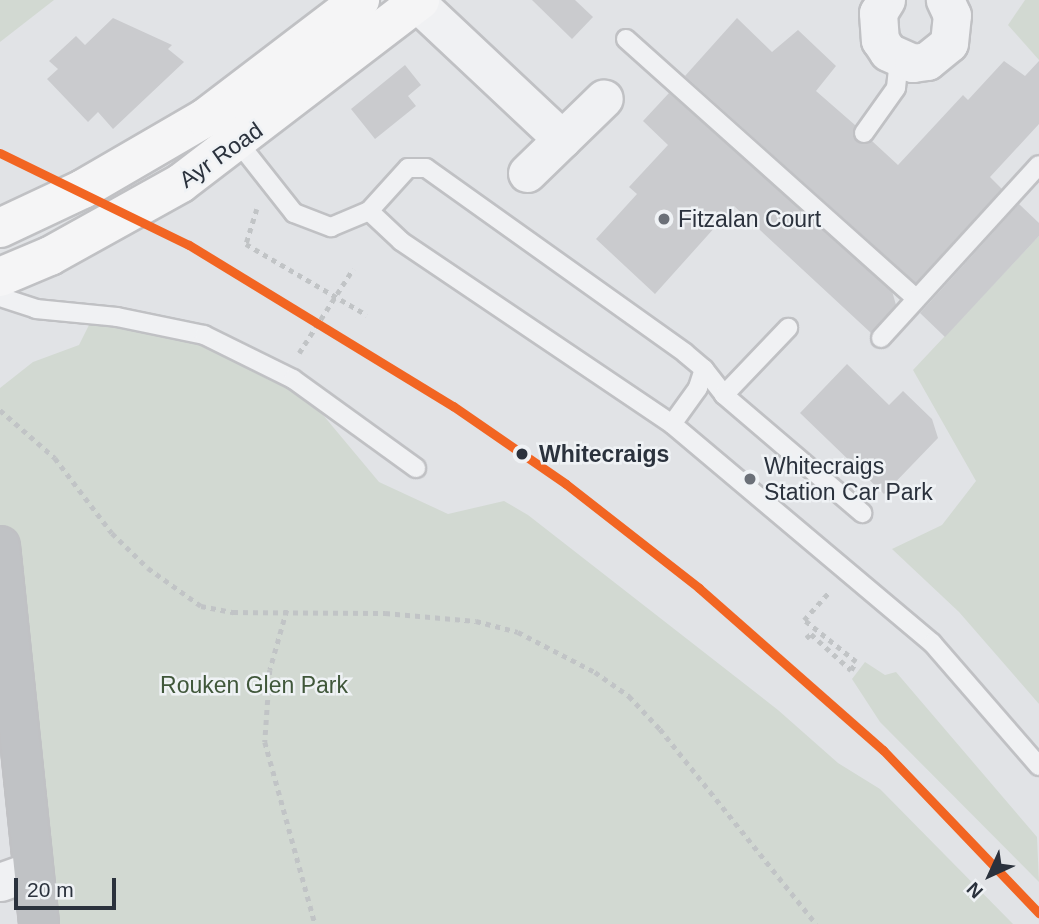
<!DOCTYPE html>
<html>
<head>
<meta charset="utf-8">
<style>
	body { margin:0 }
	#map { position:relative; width:1039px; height:924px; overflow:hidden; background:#e1e3e6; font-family:Helvetica,sans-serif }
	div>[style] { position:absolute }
	.green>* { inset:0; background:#d2d9d2 }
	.building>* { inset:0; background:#cacbce }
	.path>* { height:4.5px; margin-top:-2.25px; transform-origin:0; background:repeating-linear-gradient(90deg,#c1c4c6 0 5px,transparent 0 10px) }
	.roads { filter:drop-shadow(2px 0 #c0c1c4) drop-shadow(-2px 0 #c0c1c4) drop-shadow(0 2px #c0c1c4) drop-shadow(0 -2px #c0c1c4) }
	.lane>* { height:18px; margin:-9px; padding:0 9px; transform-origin:9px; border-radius:9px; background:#f0f1f3 }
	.street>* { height:37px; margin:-18.5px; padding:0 18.5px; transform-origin:18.5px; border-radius:18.5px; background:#f0f1f3 }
	.secondary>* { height:38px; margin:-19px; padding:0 19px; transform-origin:19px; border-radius:19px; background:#c0c2c5 }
	.primary>* { height:38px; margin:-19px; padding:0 19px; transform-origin:19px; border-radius:19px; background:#f5f5f6 }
	.rail-1>* { height:9px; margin:-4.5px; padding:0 4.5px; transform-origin:4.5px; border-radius:4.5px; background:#f26522 }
	.dots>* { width:19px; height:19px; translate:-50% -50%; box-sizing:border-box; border:4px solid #eff2f5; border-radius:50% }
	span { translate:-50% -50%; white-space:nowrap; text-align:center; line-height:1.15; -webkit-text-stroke:5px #eff2f5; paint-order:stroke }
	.street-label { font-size:23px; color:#2b323d }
	.poi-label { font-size:23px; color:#2b323d }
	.left { translate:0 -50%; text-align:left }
	.stop-label { font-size:23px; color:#2b323d; font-weight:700 }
	.park-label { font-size:23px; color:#40573a }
	.north { position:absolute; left:955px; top:840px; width:70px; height:70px; -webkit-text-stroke:5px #eff2f5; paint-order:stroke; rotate:225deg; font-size:19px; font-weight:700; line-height:28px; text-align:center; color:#2b323d }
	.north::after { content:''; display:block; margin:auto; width:24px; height:32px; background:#2b323d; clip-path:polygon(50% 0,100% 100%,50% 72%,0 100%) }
	.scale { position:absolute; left:14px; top:878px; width:102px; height:32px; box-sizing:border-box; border:4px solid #2b323d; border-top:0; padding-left:9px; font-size:21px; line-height:24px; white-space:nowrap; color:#2b323d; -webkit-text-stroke:5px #eff2f5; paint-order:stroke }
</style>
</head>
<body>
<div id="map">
	<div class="green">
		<i style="clip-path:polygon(0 0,54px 0,0 42px)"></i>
		<i style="clip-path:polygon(1025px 0,1039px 0,1039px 60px,1008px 25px)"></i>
		<i style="clip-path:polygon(1039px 236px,1039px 704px,959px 612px,892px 549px,942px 525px,976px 481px,913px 370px)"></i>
		<i style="clip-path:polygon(94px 315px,204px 335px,293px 379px,379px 482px,448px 514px,504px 501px,528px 515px,778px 710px,838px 763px,880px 789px,1013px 924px,39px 924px,0 546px,0 388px,33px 362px,79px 345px)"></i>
		<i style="clip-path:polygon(865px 662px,885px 675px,896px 672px,1037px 837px,1039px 882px,880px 722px,852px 679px)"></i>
	</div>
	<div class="building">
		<i style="clip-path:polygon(532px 0,575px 0,593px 17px,572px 39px)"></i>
		<i style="clip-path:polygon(113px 18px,172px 45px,168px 49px,184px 62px,113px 129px,98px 112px,88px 122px,47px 79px,58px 69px,49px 61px,76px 36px,85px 45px)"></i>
		<i style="clip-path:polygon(737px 18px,772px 52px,798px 30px,836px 66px,816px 91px,855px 125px,857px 142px,872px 141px,898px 165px,963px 95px,968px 100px,1004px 61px,1025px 76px,1039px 61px,1039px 124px,990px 177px,1002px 189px,916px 283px,685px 76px)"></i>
		<i style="clip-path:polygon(405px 65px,421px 85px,408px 96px,416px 106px,375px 139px,351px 109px)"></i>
		<i style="clip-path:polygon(669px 93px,892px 291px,896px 305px,871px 333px,734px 206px,655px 294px,596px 239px,637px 194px,629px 187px,668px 145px,643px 121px)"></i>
		<i style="clip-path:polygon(1019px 204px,1039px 223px,1039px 236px,945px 337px,920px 313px)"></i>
		<i style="clip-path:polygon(847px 364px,889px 405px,903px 391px,932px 419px,938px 438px,884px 494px,800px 413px)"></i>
	</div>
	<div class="path">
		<i style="left:257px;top:209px;width:37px;rotate:107deg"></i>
		<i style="left:246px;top:244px;width:140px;rotate:30.4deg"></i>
		<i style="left:299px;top:353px;width:100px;rotate:-57.3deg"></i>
		<i style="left:0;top:410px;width:73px;rotate:41.1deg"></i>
		<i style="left:55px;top:458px;width:94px;rotate:52.8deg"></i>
		<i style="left:112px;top:533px;width:50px;rotate:44.2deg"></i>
		<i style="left:148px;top:568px;width:65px;rotate:35.6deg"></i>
		<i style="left:201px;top:606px;width:33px;rotate:11deg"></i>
		<i style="left:233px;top:612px;width:152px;rotate:0.4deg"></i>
		<i style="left:385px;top:613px;width:91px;rotate:5deg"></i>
		<i style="left:476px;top:621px;width:43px;rotate:14.7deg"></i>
		<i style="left:518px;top:632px;width:87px;rotate:27.5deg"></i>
		<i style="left:595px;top:672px;width:42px;rotate:35.2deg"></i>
		<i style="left:629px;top:696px;width:45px;rotate:46.8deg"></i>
		<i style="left:660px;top:729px;width:250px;rotate:51.3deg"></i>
		<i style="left:287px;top:610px;width:62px;rotate:105.8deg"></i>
		<i style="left:270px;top:670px;width:72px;rotate:94deg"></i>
		<i style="left:265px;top:742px;width:189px;rotate:74.6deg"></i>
		<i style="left:806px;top:638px;width:6px;rotate:-39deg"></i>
		<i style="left:811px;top:634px;width:54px;rotate:42deg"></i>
		<i style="left:851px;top:670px;width:9px;rotate:-58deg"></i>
		<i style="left:856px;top:662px;width:67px;rotate:-141.1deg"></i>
		<i style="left:804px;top:620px;width:39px;rotate:-48deg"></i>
	</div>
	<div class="roads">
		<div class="lane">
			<i style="left:626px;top:39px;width:387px;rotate:41.8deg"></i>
			<i style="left:864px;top:133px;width:55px;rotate:-54.6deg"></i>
			<i style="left:896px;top:88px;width:29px;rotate:-84deg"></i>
			<i style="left:234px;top:137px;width:97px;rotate:51.7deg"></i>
			<i style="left:294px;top:213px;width:40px;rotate:21deg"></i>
			<i style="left:331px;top:227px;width:41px;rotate:-22.8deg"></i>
			<i style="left:369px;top:211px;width:58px;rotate:-47.8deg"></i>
			<i style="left:408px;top:168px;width:18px"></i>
			<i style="left:426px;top:168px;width:318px;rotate:35.5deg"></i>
			<i style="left:685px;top:353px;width:25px;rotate:40deg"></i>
			<i style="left:704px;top:369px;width:20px;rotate:108deg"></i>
			<i style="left:698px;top:388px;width:44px;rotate:125.8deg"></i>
			<i style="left:672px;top:424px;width:327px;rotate:-146deg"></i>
			<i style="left:401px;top:241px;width:44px;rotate:-136.8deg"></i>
			<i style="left:0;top:297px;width:38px;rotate:18deg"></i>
			<i style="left:36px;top:309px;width:81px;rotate:5.6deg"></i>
			<i style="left:117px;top:317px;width:89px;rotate:11.7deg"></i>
			<i style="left:204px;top:335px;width:99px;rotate:26.3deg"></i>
			<i style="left:293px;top:379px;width:152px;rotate:35.9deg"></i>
			<i style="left:881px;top:338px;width:234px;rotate:-47.6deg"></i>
			<i style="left:704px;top:369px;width:33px;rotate:52deg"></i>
			<i style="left:724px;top:395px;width:182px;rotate:40.5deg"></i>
			<i style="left:724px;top:395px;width:93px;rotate:-46.3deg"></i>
			<i style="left:672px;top:424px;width:340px;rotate:40.1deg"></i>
			<i style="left:932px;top:643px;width:163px;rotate:49deg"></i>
		</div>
		<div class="street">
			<i style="left:414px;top:0;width:203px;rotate:43.2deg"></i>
			<i style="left:886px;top:0;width:15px;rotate:122deg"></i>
			<i style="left:878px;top:13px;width:27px;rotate:86deg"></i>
			<i style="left:880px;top:40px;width:14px;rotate:56deg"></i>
			<i style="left:888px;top:52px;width:27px;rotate:24deg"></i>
			<i style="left:913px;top:63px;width:14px;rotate:-8deg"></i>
			<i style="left:927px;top:61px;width:28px;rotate:-39deg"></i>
			<i style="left:949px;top:43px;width:28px;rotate:-84deg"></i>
			<i style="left:952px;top:15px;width:17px;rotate:-115deg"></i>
			<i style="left:527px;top:173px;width:107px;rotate:-44.2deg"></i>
			<i style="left:0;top:882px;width:35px;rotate:-20deg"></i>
		</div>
		<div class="secondary">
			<i style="left:0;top:546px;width:380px;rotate:84.1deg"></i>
		</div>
		<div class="primary">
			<i style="left:0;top:228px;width:92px;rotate:-25.2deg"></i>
			<i style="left:83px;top:189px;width:141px;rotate:-30.2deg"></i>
			<i style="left:205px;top:118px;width:195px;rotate:-37.3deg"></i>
			<i style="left:0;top:277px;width:54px;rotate:-22.8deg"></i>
			<i style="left:50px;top:256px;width:150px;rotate:-29.1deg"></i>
			<i style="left:181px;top:183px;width:301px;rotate:-37.4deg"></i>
		</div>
	</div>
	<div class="rail-1">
		<i style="left:0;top:153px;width:210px;rotate:26deg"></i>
		<i style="left:189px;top:245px;width:309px;rotate:31.4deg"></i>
		<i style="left:453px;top:406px;width:137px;rotate:34.6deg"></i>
		<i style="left:566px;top:484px;width:169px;rotate:38deg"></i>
		<i style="left:699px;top:588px;width:245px;rotate:41.4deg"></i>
		<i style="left:883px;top:750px;width:226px;rotate:46.3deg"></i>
	</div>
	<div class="dots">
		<i style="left:664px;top:219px;background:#6b7078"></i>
		<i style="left:522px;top:454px;background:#2b323d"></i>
		<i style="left:750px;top:479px;background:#6b7078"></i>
	</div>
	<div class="street-label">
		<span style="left:221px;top:155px;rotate:-35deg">Ayr Road</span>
	</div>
	<div class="poi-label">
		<span class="left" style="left:678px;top:219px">Fitzalan Court</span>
		<span class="left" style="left:764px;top:479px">Whitecraigs<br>Station Car Park</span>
	</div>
	<div class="stop-label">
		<span class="left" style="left:539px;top:454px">Whitecraigs</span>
	</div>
	<div class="park-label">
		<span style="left:254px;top:685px">Rouken Glen Park</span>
	</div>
	<div class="north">N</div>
	<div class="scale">20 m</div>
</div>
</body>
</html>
